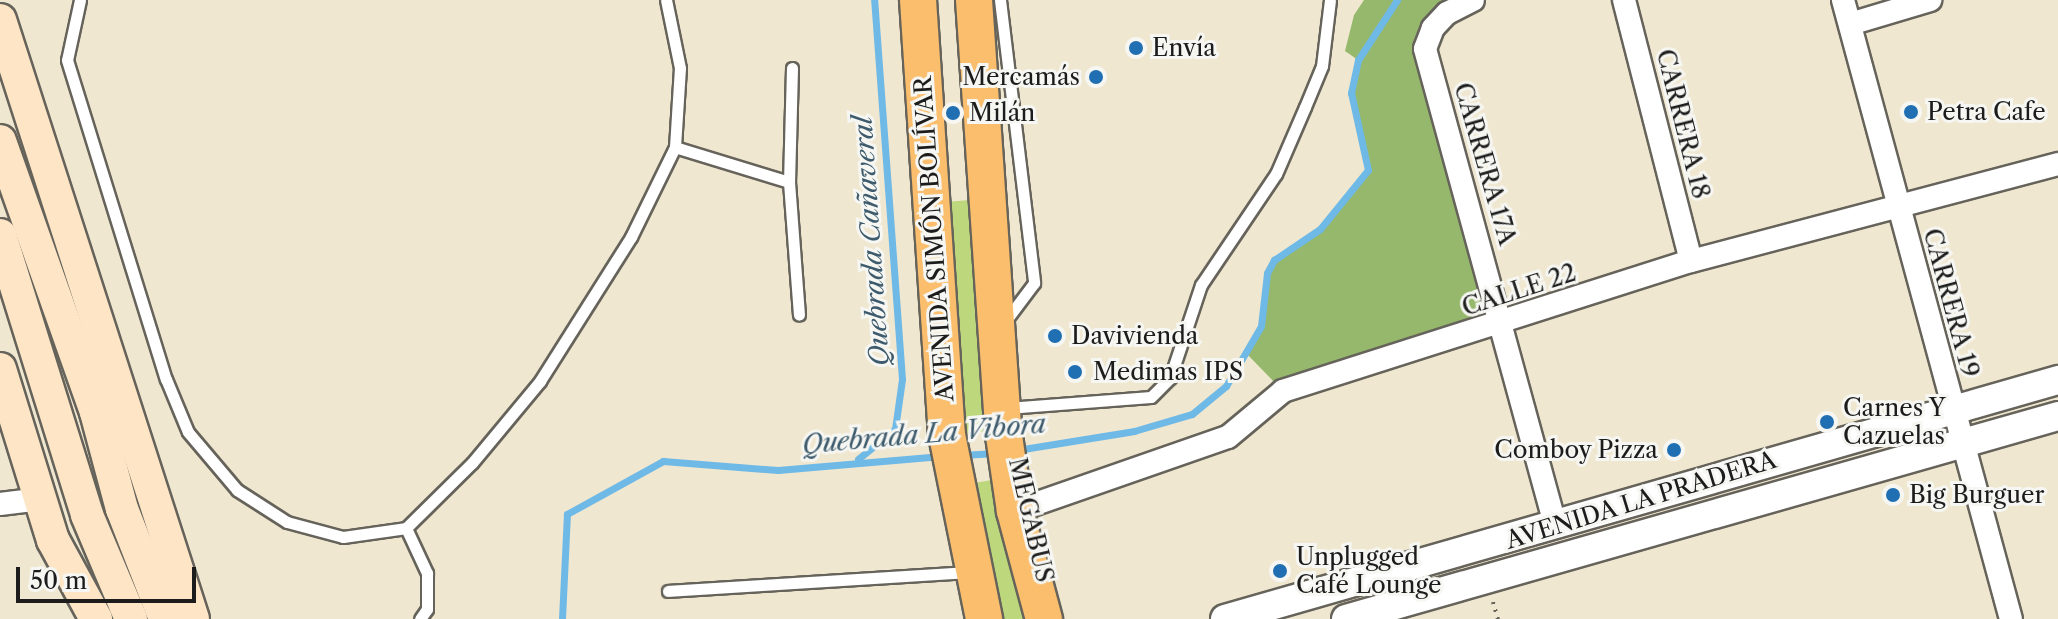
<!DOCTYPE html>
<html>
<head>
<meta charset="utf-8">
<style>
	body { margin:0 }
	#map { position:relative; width:2058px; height:619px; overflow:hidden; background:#f0e7d0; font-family:"Libre Caslon Text",serif }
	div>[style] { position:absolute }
	.green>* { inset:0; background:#bcd77c; transform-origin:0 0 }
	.forest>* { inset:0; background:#95b86c }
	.stream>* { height:7px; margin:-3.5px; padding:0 3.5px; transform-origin:3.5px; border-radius:3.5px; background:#6fb9e7 }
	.path>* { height:4px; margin-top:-2px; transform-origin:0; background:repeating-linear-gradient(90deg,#66635b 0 2px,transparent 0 8px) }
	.roads { filter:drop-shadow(2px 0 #66635b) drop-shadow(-2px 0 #66635b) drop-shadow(0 2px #66635b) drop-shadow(0 -2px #66635b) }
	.service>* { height:11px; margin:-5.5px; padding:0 5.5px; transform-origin:5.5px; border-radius:5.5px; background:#fff }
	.minor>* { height:22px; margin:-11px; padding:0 11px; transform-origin:11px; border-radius:11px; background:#fff }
	.tertiary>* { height:28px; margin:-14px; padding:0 14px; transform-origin:14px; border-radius:14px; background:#fff }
	.secondary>* { height:32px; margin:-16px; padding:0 16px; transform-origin:16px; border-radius:16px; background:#fde5c5 }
	.primary>* { height:36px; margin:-18px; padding:0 18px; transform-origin:18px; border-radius:18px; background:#fabe6d }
	.dots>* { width:22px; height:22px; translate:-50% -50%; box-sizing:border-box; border:4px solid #f6f6f2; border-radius:50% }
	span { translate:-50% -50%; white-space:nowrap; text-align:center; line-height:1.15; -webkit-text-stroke:6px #f6f6f2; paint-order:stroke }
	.poi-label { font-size:24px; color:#1c1c1c }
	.left { translate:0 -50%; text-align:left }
	.right { translate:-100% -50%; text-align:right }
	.street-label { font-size:24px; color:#1c1c1c }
	.water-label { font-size:26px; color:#3d5b6d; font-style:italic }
	.scale { position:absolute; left:16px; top:567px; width:180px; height:36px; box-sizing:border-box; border:4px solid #1c1c1c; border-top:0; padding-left:10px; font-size:24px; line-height:28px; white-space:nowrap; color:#1c1c1c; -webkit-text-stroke:6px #f6f6f2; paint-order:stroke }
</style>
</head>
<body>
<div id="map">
	<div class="green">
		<i style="left:970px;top:200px;width:232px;height:24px;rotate:85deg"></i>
		<i style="clip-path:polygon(997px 479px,1033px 619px,1001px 619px,969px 484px)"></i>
	</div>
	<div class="forest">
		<i style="clip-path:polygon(1364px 0,1473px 0,1425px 49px,1504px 323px,1283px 391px,1245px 352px,1261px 326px,1267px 273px,1274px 260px,1320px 229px,1368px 170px,1352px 110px,1358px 60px,1345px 51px,1354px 15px)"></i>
	</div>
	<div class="stream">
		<i style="left:1017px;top:450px;width:119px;rotate:-9.2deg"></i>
		<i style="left:1134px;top:431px;width:60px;rotate:-16.3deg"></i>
		<i style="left:1192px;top:414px;width:44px;rotate:-39.5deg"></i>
		<i style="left:1226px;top:386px;width:69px;rotate:-59.7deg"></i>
		<i style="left:1261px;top:326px;width:53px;rotate:-83.5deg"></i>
		<i style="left:1267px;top:273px;width:15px;rotate:-62deg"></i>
		<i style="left:1274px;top:260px;width:55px;rotate:-34deg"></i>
		<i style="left:1320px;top:229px;width:76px;rotate:-50.9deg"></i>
		<i style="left:1368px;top:170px;width:79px;rotate:-102.4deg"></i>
		<i style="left:1351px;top:93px;width:34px;rotate:-78deg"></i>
		<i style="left:1358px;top:60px;width:72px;rotate:-57deg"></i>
		<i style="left:961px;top:455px;width:36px;rotate:-3deg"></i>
		<i style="left:858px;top:459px;width:48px;rotate:-39deg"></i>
		<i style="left:895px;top:429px;width:50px;rotate:-82deg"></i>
		<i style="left:902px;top:379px;width:380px;rotate:-94.2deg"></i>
		<i style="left:562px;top:619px;width:105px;rotate:-87.3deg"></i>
		<i style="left:567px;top:514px;width:110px;rotate:-28.9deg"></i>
		<i style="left:663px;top:461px;width:115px;rotate:4.5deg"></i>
		<i style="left:778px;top:470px;width:164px;rotate:-4.9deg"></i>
	</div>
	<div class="path">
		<i style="left:1493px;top:602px;width:18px;rotate:74deg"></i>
	</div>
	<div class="roads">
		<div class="service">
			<i style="left:80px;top:0;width:61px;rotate:102.2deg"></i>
			<i style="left:67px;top:60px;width:334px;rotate:72.8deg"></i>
			<i style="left:166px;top:379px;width:57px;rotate:67.5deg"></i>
			<i style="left:188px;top:432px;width:76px;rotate:49.8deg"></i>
			<i style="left:237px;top:490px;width:59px;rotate:32.6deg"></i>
			<i style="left:287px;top:522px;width:58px;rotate:15deg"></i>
			<i style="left:343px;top:537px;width:64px;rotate:-8.1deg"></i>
			<i style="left:406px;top:528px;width:93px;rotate:-44.6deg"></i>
			<i style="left:472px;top:463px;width:107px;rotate:-50.3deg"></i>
			<i style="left:540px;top:381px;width:170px;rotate:-57.7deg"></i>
			<i style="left:631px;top:237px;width:100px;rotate:-63.9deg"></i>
			<i style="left:675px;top:147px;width:79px;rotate:-86.4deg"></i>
			<i style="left:680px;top:68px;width:69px;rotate:-101.6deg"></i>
			<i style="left:1000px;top:0;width:285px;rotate:83.1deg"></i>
			<i style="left:1034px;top:283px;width:50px;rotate:126.9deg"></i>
			<i style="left:792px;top:68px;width:114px;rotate:91.5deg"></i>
			<i style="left:789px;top:182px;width:133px;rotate:85.7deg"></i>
			<i style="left:675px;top:147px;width:119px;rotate:17.1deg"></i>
			<i style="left:1007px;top:408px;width:144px;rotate:-4.4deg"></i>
			<i style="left:1151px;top:397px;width:27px;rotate:-45deg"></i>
			<i style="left:1170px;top:378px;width:98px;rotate:-71.6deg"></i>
			<i style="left:1201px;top:285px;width:134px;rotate:-56deg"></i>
			<i style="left:1276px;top:174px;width:73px;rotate:-66.6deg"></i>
			<i style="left:1305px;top:107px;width:44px;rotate:-67.5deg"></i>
			<i style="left:1322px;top:66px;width:66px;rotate:-83.1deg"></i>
			<i style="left:406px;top:528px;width:50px;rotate:65deg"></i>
			<i style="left:427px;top:573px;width:36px;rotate:90deg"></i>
			<i style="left:427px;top:609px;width:12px;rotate:125deg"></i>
			<i style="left:668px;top:591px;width:304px;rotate:-3.6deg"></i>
		</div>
		<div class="minor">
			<i style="left:1473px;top:0;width:29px;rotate:153deg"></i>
			<i style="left:1447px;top:13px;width:21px;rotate:133deg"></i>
			<i style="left:1433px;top:28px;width:22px;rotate:111deg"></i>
			<i style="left:1425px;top:49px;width:493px;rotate:74.7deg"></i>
			<i style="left:1624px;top:0;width:269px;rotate:75.6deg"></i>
			<i style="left:1843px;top:0;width:641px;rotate:74.82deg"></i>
			<i style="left:1850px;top:24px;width:84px;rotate:-16.7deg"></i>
			<i style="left:0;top:504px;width:39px;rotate:-7deg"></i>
			<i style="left:1015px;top:511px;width:225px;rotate:-19.2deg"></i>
			<i style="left:1228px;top:437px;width:72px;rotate:-39.9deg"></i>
			<i style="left:1283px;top:391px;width:428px;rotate:-17.7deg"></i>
			<i style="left:1691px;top:261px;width:380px;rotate:-14.8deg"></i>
		</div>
		<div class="tertiary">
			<i style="left:1225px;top:619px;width:867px;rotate:-16.01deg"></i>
			<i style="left:1346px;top:619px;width:740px;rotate:-15.91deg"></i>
		</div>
		<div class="secondary">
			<i style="left:0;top:20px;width:629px;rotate:72.14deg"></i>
			<i style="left:0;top:141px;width:288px;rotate:70.5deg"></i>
			<i style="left:96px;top:412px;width:100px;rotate:75deg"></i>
			<i style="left:122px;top:509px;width:118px;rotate:68.6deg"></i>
			<i style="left:0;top:235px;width:293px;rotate:72.7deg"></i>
			<i style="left:87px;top:515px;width:113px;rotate:67.1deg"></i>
			<i style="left:0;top:369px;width:179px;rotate:72.8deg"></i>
			<i style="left:53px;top:540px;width:90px;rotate:61.4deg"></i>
		</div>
		<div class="primary">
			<i style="left:918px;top:0;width:436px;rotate:86.2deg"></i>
			<i style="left:947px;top:435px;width:188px;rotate:78.6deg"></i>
			<i style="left:974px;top:0;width:430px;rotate:86.1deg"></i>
			<i style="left:1003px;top:429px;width:83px;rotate:81.7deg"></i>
			<i style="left:1015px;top:511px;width:112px;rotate:75deg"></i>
		</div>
	</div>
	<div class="dots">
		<i style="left:1136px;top:48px;background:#1f6fb2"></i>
		<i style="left:1096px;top:77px;background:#1f6fb2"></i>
		<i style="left:1911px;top:112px;background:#1f6fb2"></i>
		<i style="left:953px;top:113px;background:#1f6fb2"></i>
		<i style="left:1055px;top:336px;background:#1f6fb2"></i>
		<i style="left:1075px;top:372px;background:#1f6fb2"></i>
		<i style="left:1827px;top:422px;background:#1f6fb2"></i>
		<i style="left:1674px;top:450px;background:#1f6fb2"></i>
		<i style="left:1893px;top:495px;background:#1f6fb2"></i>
		<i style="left:1280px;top:571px;background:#1f6fb2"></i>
	</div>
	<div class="poi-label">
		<span class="left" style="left:1152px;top:48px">Envía</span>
		<span class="right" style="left:1080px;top:77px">Mercamás</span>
		<span class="left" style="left:1927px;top:112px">Petra Cafe</span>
		<span class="left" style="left:969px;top:113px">Milán</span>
		<span class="left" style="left:1071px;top:336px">Davivienda</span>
		<span class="left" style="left:1093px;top:372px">Medimas IPS</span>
		<span class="left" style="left:1843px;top:422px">Carnes Y<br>Cazuelas</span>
		<span class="right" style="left:1658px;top:450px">Comboy Pizza</span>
		<span class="left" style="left:1909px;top:495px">Big Burguer</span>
		<span class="left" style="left:1296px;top:571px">Unplugged<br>Café Lounge</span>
	</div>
	<div class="street-label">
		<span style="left:1683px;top:124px;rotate:76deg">CARRERA 18</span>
		<span style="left:1485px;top:164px;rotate:74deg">CARRERA 17A</span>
		<span style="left:934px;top:239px;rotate:-94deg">AVENIDA SIMÓN BOLÍVAR</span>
		<span style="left:1519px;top:290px;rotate:-18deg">CALLE 22</span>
		<span style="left:1951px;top:303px;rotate:75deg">CARRERA 19</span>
		<span style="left:1641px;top:500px;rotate:-17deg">AVENIDA LA PRADERA</span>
		<span style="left:1031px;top:520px;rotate:77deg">MEGABUS</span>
	</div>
	<div class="water-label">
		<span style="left:872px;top:241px;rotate:-94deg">Quebrada Cañaveral</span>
		<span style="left:924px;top:435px;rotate:-5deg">Quebrada La Vibora</span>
	</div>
	<div class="scale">50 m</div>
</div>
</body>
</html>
